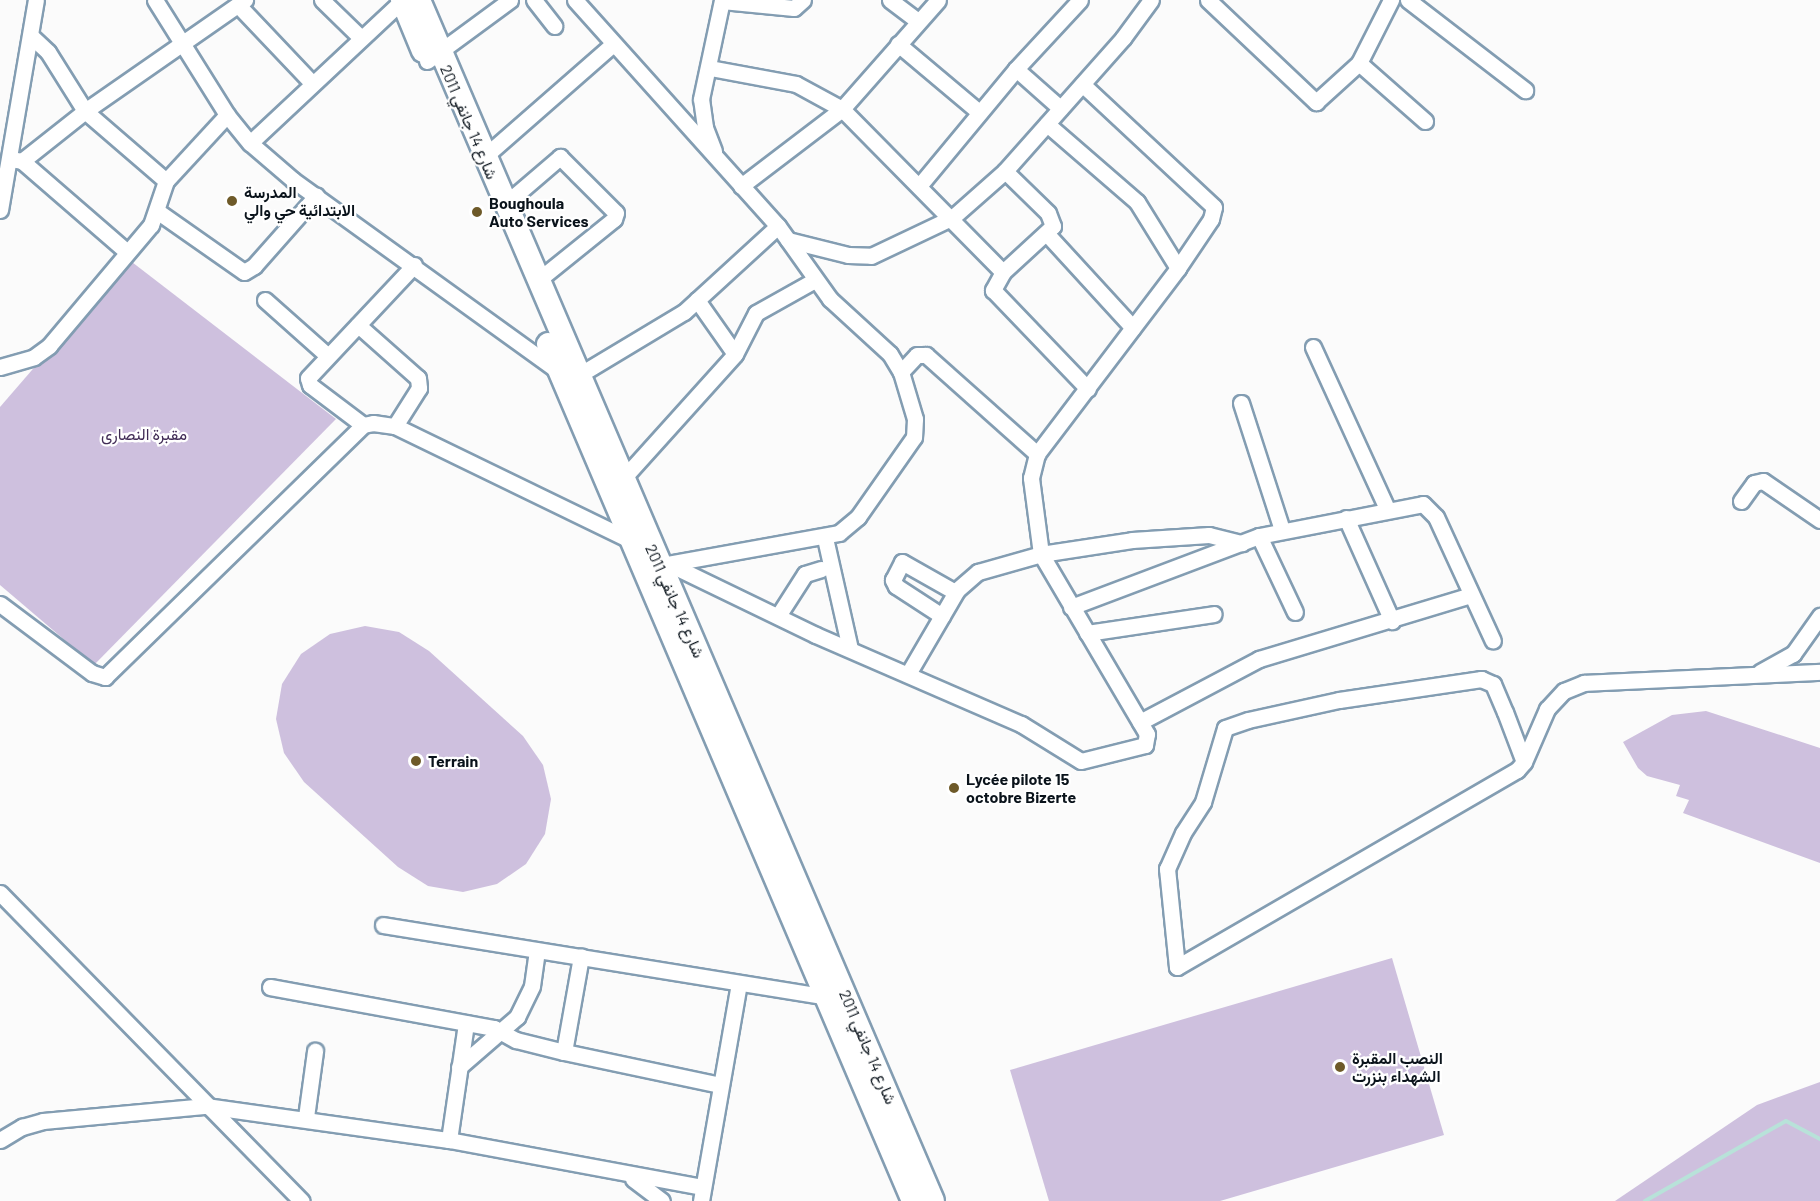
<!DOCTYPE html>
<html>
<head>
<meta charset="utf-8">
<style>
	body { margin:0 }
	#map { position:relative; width:1820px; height:1201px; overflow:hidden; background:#fbfbfb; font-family:Barlow,Vazirmatn,sans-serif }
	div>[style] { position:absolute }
	.green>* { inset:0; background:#cec0de }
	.stream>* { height:4px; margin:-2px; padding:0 2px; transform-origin:2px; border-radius:2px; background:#b8e2d9 }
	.roads { filter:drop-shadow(2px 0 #839db2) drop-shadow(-2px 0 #839db2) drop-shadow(0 2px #839db2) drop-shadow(0 -2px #839db2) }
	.minor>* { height:15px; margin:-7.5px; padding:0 7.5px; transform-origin:7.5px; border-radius:7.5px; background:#fff }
	.secondary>* { height:22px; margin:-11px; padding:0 11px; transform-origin:11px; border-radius:11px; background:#fff }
	.dots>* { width:16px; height:16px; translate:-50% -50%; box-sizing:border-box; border:3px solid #fff; border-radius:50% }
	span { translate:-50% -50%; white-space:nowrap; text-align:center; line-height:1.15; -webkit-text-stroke:4.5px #fff; paint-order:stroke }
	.street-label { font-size:16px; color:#0a131b }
	.poi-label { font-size:16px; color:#0a131b; font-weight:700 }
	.left { translate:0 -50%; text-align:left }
	.park-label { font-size:16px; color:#402b55 }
</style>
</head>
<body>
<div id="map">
	<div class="green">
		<i style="clip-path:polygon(128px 259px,336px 419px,94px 665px,0 585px,0 407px)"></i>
		<i style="clip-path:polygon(365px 626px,399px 632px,429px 651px,523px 736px,543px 765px,551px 799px,545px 834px,526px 864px,497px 884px,463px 892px,428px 886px,398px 867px,304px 782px,284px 753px,276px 719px,282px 684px,301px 654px,330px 634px)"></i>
		<i style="clip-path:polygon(1706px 711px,1820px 748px,1820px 863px,1683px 813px,1689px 800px,1676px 796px,1680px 785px,1647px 776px,1638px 768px,1623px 742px,1672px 715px)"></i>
		<i style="clip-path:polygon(1392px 958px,1444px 1135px,1220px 1201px,1049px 1201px,1010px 1070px)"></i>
		<i style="clip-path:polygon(1820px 1082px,1820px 1201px,1615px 1201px,1757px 1105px)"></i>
	</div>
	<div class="stream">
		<i style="left:1645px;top:1201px;width:162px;rotate:-29.6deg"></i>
		<i style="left:1786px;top:1121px;width:38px;rotate:28deg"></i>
	</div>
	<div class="roads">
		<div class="minor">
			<i style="left:155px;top:0;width:136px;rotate:57.9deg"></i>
			<i style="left:227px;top:115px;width:36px;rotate:51deg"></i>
			<i style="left:250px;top:143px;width:57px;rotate:40.7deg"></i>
			<i style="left:293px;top:180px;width:327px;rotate:35.8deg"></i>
			<i style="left:322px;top:0;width:54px;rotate:44.3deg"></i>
			<i style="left:534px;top:0;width:33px;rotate:52deg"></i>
			<i style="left:575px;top:0;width:304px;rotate:48.1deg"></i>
			<i style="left:778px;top:226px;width:90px;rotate:54.5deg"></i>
			<i style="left:830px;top:299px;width:81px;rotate:42.5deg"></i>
			<i style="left:890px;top:354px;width:21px;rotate:59deg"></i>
			<i style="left:901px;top:372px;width:49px;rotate:73.4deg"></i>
			<i style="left:915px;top:419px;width:18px;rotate:93deg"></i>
			<i style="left:914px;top:437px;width:98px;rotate:125deg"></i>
			<i style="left:858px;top:517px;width:25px;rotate:140deg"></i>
			<i style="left:839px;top:533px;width:175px;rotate:169.8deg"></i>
			<i style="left:890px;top:0;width:34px;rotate:37deg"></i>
			<i style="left:1208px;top:0;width:149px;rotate:43.4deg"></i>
			<i style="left:1316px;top:102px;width:58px;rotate:-42.2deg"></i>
			<i style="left:1359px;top:63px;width:71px;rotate:-63.1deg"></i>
			<i style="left:1408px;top:0;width:148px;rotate:37.6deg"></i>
			<i style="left:722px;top:1px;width:72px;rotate:5.6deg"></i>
			<i style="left:794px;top:8px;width:12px;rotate:-42deg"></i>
			<i style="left:238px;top:5px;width:108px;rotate:46.5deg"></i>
			<i style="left:31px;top:36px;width:23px;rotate:43deg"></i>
			<i style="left:48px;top:52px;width:70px;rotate:57.9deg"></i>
			<i style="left:85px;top:111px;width:107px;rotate:40.8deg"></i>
			<i style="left:898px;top:44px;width:106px;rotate:40deg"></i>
			<i style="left:427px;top:61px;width:103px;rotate:-36.3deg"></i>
			<i style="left:1359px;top:63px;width:88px;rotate:41.3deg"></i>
			<i style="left:710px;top:68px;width:87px;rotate:10.5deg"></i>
			<i style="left:796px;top:84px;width:52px;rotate:28.5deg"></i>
			<i style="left:842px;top:109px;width:229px;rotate:45.4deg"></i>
			<i style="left:1016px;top:69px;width:59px;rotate:41.6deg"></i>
			<i style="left:1047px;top:124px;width:119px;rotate:40.9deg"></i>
			<i style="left:1137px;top:202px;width:78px;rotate:58.2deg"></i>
			<i style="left:250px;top:143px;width:208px;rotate:-43.1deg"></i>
			<i style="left:714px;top:151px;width:26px;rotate:-111deg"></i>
			<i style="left:705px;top:127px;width:28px;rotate:-98deg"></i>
			<i style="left:701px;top:99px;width:101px;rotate:-78deg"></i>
			<i style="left:484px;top:157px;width:171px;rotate:-41.2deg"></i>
			<i style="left:10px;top:159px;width:12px;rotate:9deg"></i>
			<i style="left:22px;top:161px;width:80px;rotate:-38.4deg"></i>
			<i style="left:85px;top:111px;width:195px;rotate:-34.8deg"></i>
			<i style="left:22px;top:161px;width:139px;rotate:40.9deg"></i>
			<i style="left:1005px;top:171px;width:60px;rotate:44.3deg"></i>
			<i style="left:1048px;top:213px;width:14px;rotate:69deg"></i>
			<i style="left:1053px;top:226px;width:68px;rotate:137.4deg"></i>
			<i style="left:1003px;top:272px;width:21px;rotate:119deg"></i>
			<i style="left:993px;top:290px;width:137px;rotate:46.2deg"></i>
			<i style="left:741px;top:186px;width:127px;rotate:-37.3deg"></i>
			<i style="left:842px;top:109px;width:145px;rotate:-48.6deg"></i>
			<i style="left:919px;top:186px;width:152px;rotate:-50.3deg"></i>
			<i style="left:1016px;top:69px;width:94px;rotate:-47.2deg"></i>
			<i style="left:504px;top:205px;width:74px;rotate:-40.6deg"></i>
			<i style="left:560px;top:157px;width:79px;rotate:45deg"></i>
			<i style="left:616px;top:213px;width:6px;rotate:108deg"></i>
			<i style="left:614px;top:219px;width:99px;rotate:141.2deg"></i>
			<i style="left:0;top:210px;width:213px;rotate:-80.3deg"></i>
			<i style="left:157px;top:211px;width:106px;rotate:35deg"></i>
			<i style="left:244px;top:272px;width:12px;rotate:-31deg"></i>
			<i style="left:254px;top:266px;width:94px;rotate:-48.5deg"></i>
			<i style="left:1047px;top:234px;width:127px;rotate:47.5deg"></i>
			<i style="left:788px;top:240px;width:62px;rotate:14deg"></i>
			<i style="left:848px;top:255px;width:23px;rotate:2deg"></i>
			<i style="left:871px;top:256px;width:91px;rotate:-25.4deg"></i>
			<i style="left:953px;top:217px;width:69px;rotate:-41.5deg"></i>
			<i style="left:1005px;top:171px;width:178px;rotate:-48.4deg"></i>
			<i style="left:1123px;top:38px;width:47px;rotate:-53.6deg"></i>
			<i style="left:265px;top:300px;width:84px;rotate:41.6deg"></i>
			<i style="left:697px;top:300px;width:66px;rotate:54.9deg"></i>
			<i style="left:358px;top:325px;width:80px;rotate:41.5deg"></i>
			<i style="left:418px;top:378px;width:10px;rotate:84deg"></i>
			<i style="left:419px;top:388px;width:45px;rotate:122.3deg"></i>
			<i style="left:1313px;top:347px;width:178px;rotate:65.4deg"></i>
			<i style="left:0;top:367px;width:35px;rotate:-16deg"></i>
			<i style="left:34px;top:357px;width:19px;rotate:-36deg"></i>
			<i style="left:49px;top:346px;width:158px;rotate:-49.9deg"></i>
			<i style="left:151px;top:225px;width:46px;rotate:-71.2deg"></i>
			<i style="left:166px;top:181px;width:90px;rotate:-47.3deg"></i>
			<i style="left:901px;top:372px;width:23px;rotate:-47deg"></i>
			<i style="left:917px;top:355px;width:9px"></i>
			<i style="left:926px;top:355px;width:149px;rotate:41.7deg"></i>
			<i style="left:579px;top:375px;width:122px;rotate:-31deg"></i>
			<i style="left:684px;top:312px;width:127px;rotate:-42.5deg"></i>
			<i style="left:1241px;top:403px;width:133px;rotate:72.1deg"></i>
			<i style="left:363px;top:425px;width:66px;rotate:-143deg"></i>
			<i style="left:310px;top:385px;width:7px;rotate:-106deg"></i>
			<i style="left:308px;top:378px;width:155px;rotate:-46.8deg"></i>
			<i style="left:619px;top:483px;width:173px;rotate:-48deg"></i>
			<i style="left:735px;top:354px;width:46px;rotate:-62.9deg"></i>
			<i style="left:756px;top:313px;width:68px;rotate:-29.2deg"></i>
			<i style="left:1741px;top:501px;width:22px;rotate:-54deg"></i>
			<i style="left:1754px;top:483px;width:9px;rotate:-13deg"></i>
			<i style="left:1763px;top:481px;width:69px;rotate:34.4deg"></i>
			<i style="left:1346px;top:518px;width:113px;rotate:65.9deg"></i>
			<i style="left:1259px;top:536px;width:84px;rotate:64.7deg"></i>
			<i style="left:825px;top:538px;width:114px;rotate:77.3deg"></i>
			<i style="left:669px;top:564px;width:163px;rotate:25.8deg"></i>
			<i style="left:816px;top:635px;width:223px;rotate:23.5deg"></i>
			<i style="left:1021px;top:724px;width:70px;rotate:31.7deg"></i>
			<i style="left:1081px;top:761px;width:66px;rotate:-14deg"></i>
			<i style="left:1145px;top:745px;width:11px;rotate:-80deg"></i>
			<i style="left:1147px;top:734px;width:209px;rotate:-120.5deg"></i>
			<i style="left:1041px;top:554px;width:77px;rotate:-97.5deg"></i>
			<i style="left:1031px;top:478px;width:25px;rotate:-76deg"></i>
			<i style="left:1037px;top:454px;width:233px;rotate:-52.8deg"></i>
			<i style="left:1178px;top:268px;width:59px;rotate:-56deg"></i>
			<i style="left:1211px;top:219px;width:12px;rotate:-76deg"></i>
			<i style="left:1214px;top:207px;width:180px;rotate:-137deg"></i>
			<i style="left:0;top:604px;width:115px;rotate:36.9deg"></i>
			<i style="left:92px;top:673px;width:14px;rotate:17deg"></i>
			<i style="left:105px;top:677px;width:361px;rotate:-44.3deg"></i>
			<i style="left:363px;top:425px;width:10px;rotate:-11deg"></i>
			<i style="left:373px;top:423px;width:22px;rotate:8deg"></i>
			<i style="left:395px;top:426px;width:261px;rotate:25.9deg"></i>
			<i style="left:1071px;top:607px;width:201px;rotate:-20.7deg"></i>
			<i style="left:1259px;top:536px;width:167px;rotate:-11deg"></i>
			<i style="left:1423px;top:504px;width:18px;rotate:45deg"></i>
			<i style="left:1436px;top:517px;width:136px;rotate:65.3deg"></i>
			<i style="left:778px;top:616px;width:50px;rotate:-57.3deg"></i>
			<i style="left:805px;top:574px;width:17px;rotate:-17deg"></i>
			<i style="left:942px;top:616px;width:55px;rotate:-146.9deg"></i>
			<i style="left:896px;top:586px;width:7px;rotate:-117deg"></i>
			<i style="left:893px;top:580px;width:20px;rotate:-63deg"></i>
			<i style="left:902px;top:562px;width:61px;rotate:29.5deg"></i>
			<i style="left:1087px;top:633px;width:128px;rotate:-8.5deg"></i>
			<i style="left:1760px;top:672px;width:38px;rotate:-29deg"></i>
			<i style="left:1793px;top:654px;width:47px;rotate:-54.6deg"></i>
			<i style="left:908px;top:674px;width:97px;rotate:-59.7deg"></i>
			<i style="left:957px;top:590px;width:28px;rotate:-41deg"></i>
			<i style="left:978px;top:572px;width:66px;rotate:-15.9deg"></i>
			<i style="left:1041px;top:554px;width:92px;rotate:-8.7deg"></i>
			<i style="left:1132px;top:540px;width:77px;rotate:-3.7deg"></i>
			<i style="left:1209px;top:535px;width:34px;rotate:14deg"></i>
			<i style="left:1481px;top:679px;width:13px;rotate:23deg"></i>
			<i style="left:1493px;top:684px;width:30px;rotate:67deg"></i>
			<i style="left:1505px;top:712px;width:53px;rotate:69.2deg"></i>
			<i style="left:1524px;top:762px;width:11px;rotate:131deg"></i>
			<i style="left:1517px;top:770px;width:393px;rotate:149.9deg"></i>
			<i style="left:1177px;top:967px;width:99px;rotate:-95.8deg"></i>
			<i style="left:1167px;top:869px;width:39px;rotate:-66deg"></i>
			<i style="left:1183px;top:833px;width:37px;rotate:-57deg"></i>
			<i style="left:1203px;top:802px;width:77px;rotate:-73.4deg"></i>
			<i style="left:1225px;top:728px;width:24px;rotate:-19deg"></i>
			<i style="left:1248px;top:720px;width:93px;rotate:-12.4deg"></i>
			<i style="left:1339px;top:700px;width:144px;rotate:-8.4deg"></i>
			<i style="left:1140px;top:722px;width:135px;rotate:-27.9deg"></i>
			<i style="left:1259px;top:659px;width:221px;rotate:-16.8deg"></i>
			<i style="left:1524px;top:762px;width:58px;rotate:-66.5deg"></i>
			<i style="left:1547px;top:709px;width:25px;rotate:-47deg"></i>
			<i style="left:1564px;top:691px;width:22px;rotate:-22deg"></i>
			<i style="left:1584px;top:683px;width:236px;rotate:-2.7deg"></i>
			<i style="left:0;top:893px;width:431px;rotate:45.6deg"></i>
			<i style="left:383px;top:925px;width:452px;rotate:9.2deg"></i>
			<i style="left:270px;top:987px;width:228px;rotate:10.4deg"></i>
			<i style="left:494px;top:1028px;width:25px;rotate:29deg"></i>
			<i style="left:516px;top:1040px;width:49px;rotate:14deg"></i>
			<i style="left:564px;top:1052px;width:160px;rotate:11.9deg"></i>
			<i style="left:564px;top:1052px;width:97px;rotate:-79.9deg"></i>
			<i style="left:459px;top:1067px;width:77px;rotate:-40.8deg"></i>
			<i style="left:517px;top:1017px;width:34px;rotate:-64deg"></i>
			<i style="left:532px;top:986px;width:36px;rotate:-82deg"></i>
			<i style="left:306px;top:1117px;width:67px;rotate:-82.2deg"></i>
			<i style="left:0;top:1140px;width:26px;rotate:-31deg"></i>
			<i style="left:22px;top:1127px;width:22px;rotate:-16deg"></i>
			<i style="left:43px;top:1121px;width:164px;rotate:-5.3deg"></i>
			<i style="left:206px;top:1106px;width:245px;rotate:8deg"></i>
			<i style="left:449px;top:1140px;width:257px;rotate:10.5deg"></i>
			<i style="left:449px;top:1140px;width:118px;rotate:-81.7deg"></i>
			<i style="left:633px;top:1179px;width:36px;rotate:37deg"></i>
			<i style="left:701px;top:1201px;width:221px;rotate:-80.1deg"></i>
		</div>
		<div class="secondary">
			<i style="left:402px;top:0;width:55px;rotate:67.6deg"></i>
			<i style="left:419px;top:0;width:1306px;rotate:66.83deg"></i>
			<i style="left:548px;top:344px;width:931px;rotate:66.93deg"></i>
		</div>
	</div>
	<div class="dots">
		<i style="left:232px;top:201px;background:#6e5a29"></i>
		<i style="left:477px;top:212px;background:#6e5a29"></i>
		<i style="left:416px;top:761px;background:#6e5a29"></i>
		<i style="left:954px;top:788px;background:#6e5a29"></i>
		<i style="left:1340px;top:1067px;background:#6e5a29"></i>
	</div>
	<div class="street-label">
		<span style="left:469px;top:122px;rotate:67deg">شارع 14 جانفي 2011</span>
		<span style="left:675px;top:601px;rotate:66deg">شارع 14 جانفي 2011</span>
		<span style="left:868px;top:1047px;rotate:67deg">شارع 14 جانفي 2011</span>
	</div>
	<div class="poi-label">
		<span class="left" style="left:244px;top:201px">المدرسة<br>الابتدائية حي والي</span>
		<span class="left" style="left:489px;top:212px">Boughoula<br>Auto Services</span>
		<span class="left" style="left:428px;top:761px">Terrain</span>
		<span class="left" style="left:966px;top:788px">Lycée pilote 15<br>octobre Bizerte</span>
		<span class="left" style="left:1352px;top:1067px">النصب المقبرة<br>الشهداء بنزرت</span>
	</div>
	<div class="park-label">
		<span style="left:144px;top:434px">مقبرة النصارى</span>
	</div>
</div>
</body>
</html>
